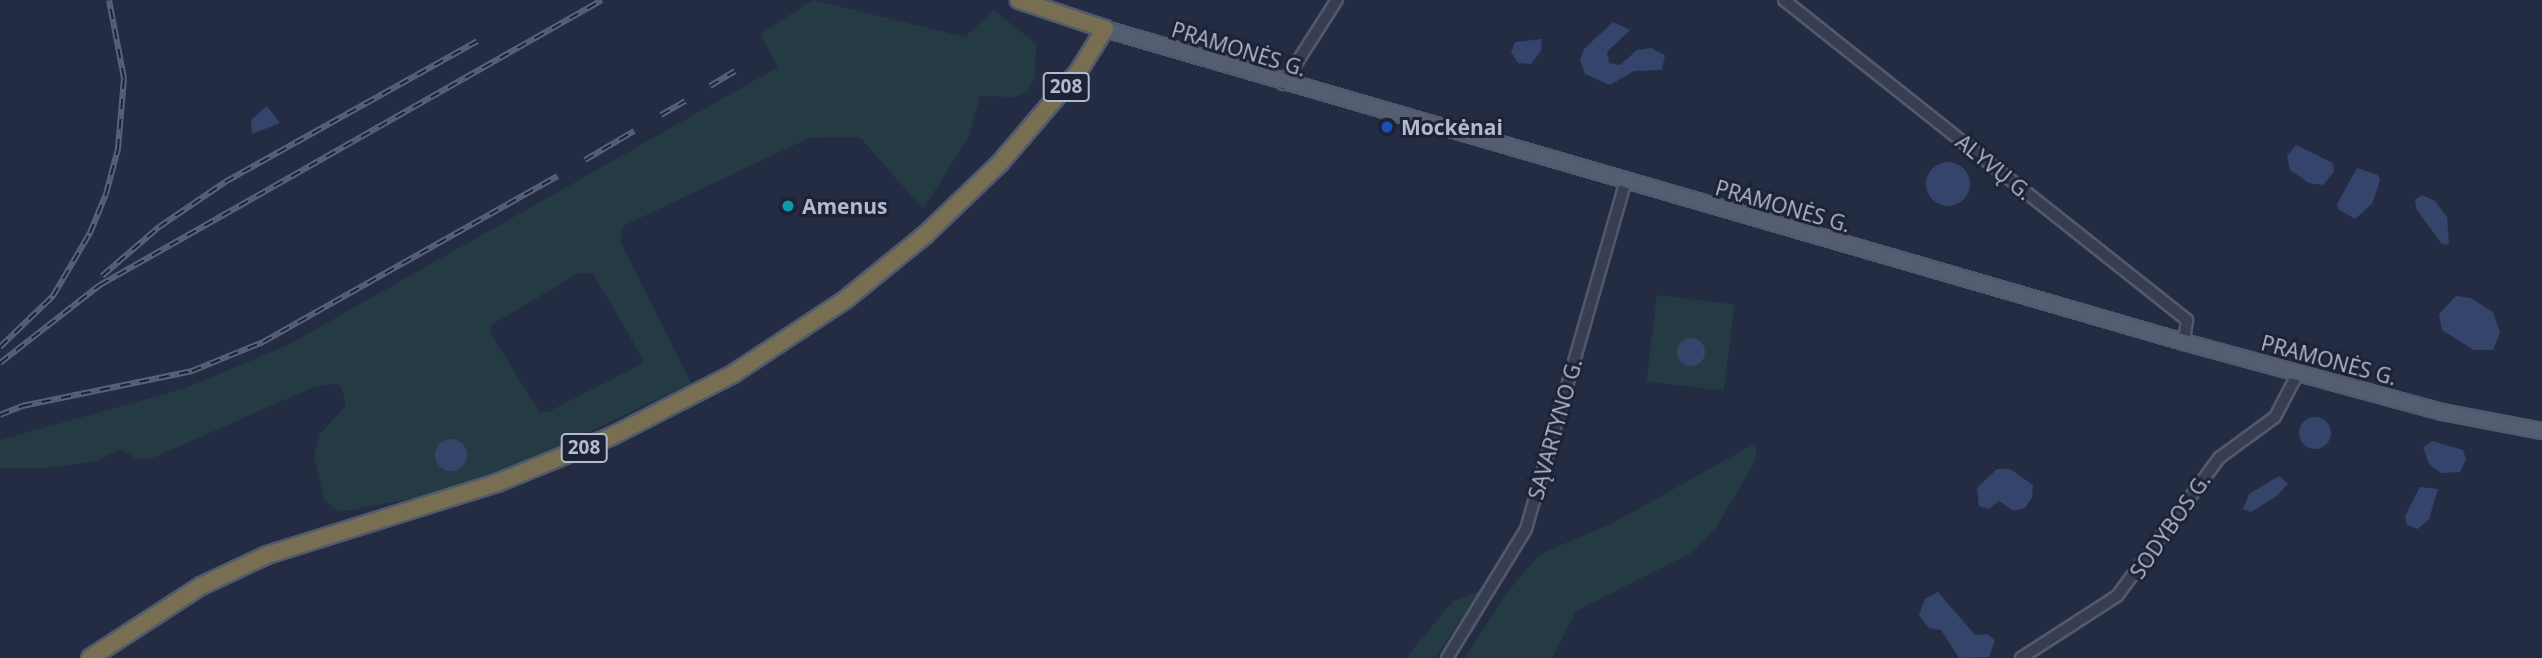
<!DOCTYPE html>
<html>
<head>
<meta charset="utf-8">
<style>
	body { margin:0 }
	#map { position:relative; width:2542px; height:658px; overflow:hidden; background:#232c42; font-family:"Open Sans",sans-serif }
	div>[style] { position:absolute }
	.green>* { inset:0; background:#253b43; transform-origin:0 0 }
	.water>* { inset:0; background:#34446a }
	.round { border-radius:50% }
	.roads { filter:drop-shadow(2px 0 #52596c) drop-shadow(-2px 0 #52596c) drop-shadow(0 2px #52596c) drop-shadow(0 -2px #52596c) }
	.minor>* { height:10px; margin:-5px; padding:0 5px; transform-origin:5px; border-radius:5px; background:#373e51 }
	.major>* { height:14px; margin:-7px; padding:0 7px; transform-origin:7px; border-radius:7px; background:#555d72 }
	.highway>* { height:16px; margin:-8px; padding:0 8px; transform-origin:8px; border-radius:8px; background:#786f53 }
	.rail>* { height:6px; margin-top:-3px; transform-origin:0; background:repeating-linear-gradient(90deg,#1c2337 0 10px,#596279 0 20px); box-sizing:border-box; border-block:2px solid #596279 }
	.dots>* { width:19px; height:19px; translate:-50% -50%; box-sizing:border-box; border:4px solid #1c2337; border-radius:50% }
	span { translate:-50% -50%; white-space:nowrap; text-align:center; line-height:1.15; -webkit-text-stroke:6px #1c2337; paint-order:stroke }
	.shield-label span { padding:2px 5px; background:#1c2337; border:2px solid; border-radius:5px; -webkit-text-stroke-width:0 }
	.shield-label { font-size:19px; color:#b4bacc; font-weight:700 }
	.street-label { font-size:21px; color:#b4bacc }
	.poi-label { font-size:21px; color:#b4bacc; font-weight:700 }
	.left { translate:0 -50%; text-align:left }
</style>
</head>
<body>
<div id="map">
	<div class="green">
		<i style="clip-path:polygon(evenodd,813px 0,965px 37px,994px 10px,1036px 44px,1035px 77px,1027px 92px,1013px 97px,980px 96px,968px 138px,923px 209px,860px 137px,809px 138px,623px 226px,620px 241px,691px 383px,525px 463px,431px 495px,339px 512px,324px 499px,314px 457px,320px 434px,346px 406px,342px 388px,336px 384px,314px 387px,150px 459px,137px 459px,120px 449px,97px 461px,47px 468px,0 468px,0 440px,183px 389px,288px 345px,778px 67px,760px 34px,813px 0,579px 273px,593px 273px,643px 359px,642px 364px,548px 412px,540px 412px,490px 333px,491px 325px,579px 273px)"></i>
		<i style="left:1657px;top:295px;width:78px;height:87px;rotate:7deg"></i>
		<i style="clip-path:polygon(1756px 443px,1756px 460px,1717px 526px,1693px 552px,1576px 611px,1552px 658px,1465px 658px,1505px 595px,1540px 554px,1613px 523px)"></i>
		<i style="clip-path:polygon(1480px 591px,1435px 658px,1406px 658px,1453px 601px)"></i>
	</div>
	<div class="water">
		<i style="clip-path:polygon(1613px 22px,1630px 30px,1607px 52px,1609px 63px,1620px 65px,1637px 50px,1651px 48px,1665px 55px,1662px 70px,1634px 71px,1610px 85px,1585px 74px,1580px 60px,1584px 49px)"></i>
		<i style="clip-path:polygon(1542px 39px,1541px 51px,1531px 64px,1518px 63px,1511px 52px,1515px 42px)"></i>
		<i style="clip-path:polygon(267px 106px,280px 123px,252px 134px,251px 120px)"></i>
		<i style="clip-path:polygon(2296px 145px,2333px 163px,2334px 172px,2323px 185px,2309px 183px,2290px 170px,2287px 156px)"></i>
		<i class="round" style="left:1926px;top:162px;width:44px;height:44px"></i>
		<i style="clip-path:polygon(2357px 168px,2378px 175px,2380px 181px,2372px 204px,2355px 219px,2338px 209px,2337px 204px)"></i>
		<i style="clip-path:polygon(2422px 195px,2435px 201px,2447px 217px,2449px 245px,2442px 244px,2416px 209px,2415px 200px)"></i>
		<i style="clip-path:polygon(2456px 296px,2471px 298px,2493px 312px,2500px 333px,2493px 350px,2474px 350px,2442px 330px,2439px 314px)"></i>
		<i class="round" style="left:1677px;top:338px;width:28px;height:28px"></i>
		<i class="round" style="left:2299px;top:417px;width:32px;height:32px"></i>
		<i class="round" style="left:435px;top:439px;width:32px;height:32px"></i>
		<i style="clip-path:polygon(2432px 441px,2463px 450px,2466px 459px,2460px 472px,2441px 473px,2429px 464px,2423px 447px)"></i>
		<i style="clip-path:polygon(1997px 469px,2010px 469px,2033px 485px,2032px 498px,2025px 508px,2014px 511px,1999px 501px,1989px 509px,1979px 506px,1977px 488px)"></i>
		<i style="clip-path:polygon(2279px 476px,2288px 484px,2278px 495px,2251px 512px,2243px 509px,2249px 494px)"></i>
		<i style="clip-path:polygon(2420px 487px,2438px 489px,2429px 519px,2418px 529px,2407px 525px,2405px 516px)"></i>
		<i style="clip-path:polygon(1938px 592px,1975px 635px,1987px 634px,1995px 640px,1989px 657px,1959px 658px,1941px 630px,1929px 628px,1919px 615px,1925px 599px)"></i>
	</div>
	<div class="roads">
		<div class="minor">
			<i style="left:1784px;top:0;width:515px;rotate:38.45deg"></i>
			<i style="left:2187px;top:320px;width:22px;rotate:98deg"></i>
			<i style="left:1283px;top:84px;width:100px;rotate:-57.3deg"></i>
			<i style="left:1447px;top:658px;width:151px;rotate:-58.5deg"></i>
			<i style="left:1526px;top:529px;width:360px;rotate:-74deg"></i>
			<i style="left:2021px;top:658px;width:114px;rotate:-32.9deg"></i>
			<i style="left:2117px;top:596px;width:172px;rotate:-53.5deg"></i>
			<i style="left:2219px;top:458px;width:69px;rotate:-36.2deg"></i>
			<i style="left:2275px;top:417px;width:50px;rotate:-62.4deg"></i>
		</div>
		<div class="major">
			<i style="left:1105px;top:29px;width:1123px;rotate:16.18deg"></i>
			<i style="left:2184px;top:342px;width:267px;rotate:15.2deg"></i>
			<i style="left:2442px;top:412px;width:102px;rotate:10.8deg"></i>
		</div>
		<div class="highway">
			<i style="left:90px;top:658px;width:132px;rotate:-33deg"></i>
			<i style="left:201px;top:586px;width:73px;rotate:-25.2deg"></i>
			<i style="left:267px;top:555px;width:241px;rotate:-17.4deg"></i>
			<i style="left:497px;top:483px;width:124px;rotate:-22.2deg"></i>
			<i style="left:612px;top:436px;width:136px;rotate:-27.1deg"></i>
			<i style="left:733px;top:374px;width:134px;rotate:-33.5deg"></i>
			<i style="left:845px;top:300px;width:103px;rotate:-39.1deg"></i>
			<i style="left:925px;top:235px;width:104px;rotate:-43.8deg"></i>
			<i style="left:1000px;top:163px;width:120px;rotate:-49.4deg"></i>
			<i style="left:1078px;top:72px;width:51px;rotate:-57.9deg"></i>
			<i style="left:1105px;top:29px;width:91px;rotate:-161.4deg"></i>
		</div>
	</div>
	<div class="rail">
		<i style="left:710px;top:86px;width:29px;rotate:-31deg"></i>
		<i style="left:661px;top:115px;width:28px;rotate:-30deg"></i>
		<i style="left:585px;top:160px;width:57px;rotate:-30.6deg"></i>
		<i style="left:102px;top:276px;width:75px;rotate:-40.7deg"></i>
		<i style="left:159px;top:227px;width:80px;rotate:-34.3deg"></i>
		<i style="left:225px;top:182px;width:289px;rotate:-29.2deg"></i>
		<i style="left:0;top:347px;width:74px;rotate:-43.9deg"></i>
		<i style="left:53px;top:296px;width:73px;rotate:-59.6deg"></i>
		<i style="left:90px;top:233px;width:42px;rotate:-67.7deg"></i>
		<i style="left:106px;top:194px;width:47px;rotate:-75.1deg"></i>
		<i style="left:118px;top:149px;width:71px;rotate:-85.2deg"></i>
		<i style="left:124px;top:78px;width:79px;rotate:-100.9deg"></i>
		<i style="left:0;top:363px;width:127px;rotate:-38deg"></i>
		<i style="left:100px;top:285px;width:577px;rotate:-29.58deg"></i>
		<i style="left:0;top:415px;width:24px;rotate:-22deg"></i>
		<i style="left:22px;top:406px;width:174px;rotate:-11.6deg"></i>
		<i style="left:192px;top:371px;width:77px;rotate:-22.2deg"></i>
		<i style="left:263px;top:342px;width:338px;rotate:-29.4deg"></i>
	</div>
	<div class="dots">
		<i style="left:1387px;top:127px;background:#1a4fb4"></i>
		<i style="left:788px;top:206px;background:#0f9aa8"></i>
	</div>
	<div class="shield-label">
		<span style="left:1066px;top:87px">208</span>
		<span style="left:584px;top:448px">208</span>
	</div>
	<div class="street-label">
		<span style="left:1239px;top:49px;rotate:17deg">PRAMONĖS G.</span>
		<span style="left:1994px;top:167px;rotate:39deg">ALYVŲ G.</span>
		<span style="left:1783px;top:206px;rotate:16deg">PRAMONĖS G.</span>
		<span style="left:2329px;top:360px;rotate:15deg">PRAMONĖS G.</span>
		<span style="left:1555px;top:429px;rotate:-74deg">SĄVARTYNO G.</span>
		<span style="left:2170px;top:526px;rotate:-55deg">SODYBOS G.</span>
	</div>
	<div class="poi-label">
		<span class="left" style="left:1401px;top:127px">Mockėnai</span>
		<span class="left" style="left:802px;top:206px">Amenus</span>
	</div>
</div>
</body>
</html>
